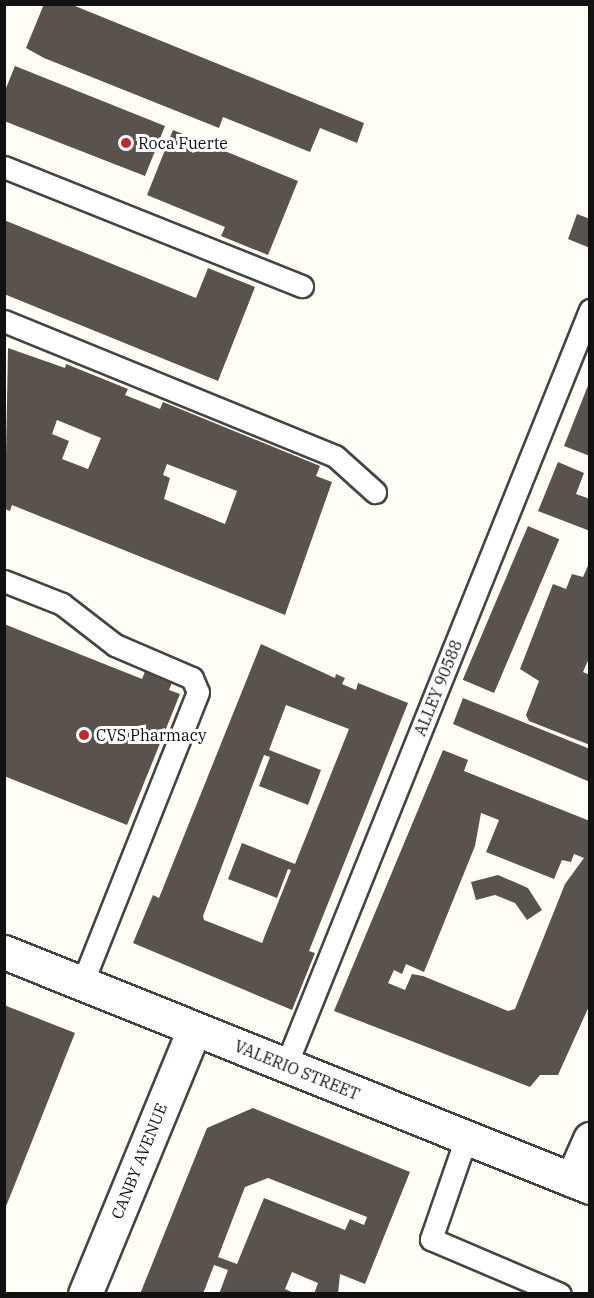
<!DOCTYPE html>
<html>
<head>
<meta charset="utf-8">
<style>
	body { margin:0 }
	#map { position:relative; width:594px; height:1298px; overflow:hidden; background:#fffdf5; font-family:"IBM Plex Serif",serif }
	div>[style] { position:absolute }
	.building>* { inset:0; background:#5a524d; transform-origin:0 0 }
	.roads { filter:drop-shadow(2px 0 #444) drop-shadow(-2px 0 #444) drop-shadow(0 2px #444) drop-shadow(0 -2px #444) }
	.service>* { height:21px; margin:-10.5px; padding:0 10.5px; transform-origin:10.5px; border-radius:10.5px; background:#fff }
	.minor>* { height:33px; margin:-16.5px; padding:0 16.5px; transform-origin:16.5px; border-radius:16.5px; background:#fff }
	.tertiary>* { height:33px; margin:-16.5px; padding:0 16.5px; transform-origin:16.5px; border-radius:16.5px; background:#fff }
	.dots>* { width:16px; height:16px; translate:-50% -50%; box-sizing:border-box; border:3px solid #fff; border-radius:50% }
	span { translate:-50% -50%; white-space:nowrap; text-align:center; line-height:1.15; -webkit-text-stroke:6px #fff; paint-order:stroke }
	.poi-label { font-size:16px; color:#111 }
	.left { translate:0 -50%; text-align:left }
	.street-label { font-size:16px; color:#111 }
	.frame { position:absolute; inset:0; border:6px solid #111; pointer-events:none }
</style>
</head>
<body>
<div id="map">
	<div class="building">
		<i style="clip-path:polygon(44px 4px,70px 4px,364px 123px,357px 143px,320px 128px,310px 152px,223px 117px,219px 128px,44px 58px,26px 48px)"></i>
		<i style="clip-path:polygon(15px 66px,165px 126px,145px 176px,4px 121px,4px 93px)"></i>
		<i style="clip-path:polygon(173px 130px,298px 181px,268px 255px,221px 236px,225px 227px,147px 195px)"></i>
		<i style="clip-path:polygon(577px 214px,590px 219px,590px 248px,568px 239px)"></i>
		<i style="clip-path:polygon(4px 220px,196px 298px,208px 268px,255px 287px,218px 381px,4px 294px)"></i>
		<i style="clip-path:polygon(evenodd,8px 348px,65px 368px,66px 364px,128px 389px,125px 395px,160px 409px,163px 402px,320px 466px,316px 476px,332px 482px,285px 615px,12px 505px,10px 511px,5px 509px,8px 348px,57px 420px,101px 438px,88px 469px,62px 459px,69px 441px,52px 434px,57px 420px,8px 348px,167px 464px,237px 491px,225px 524px,164px 499px,170px 478px,163px 475px,167px 464px)"></i>
		<i style="clip-path:polygon(589px 383px,590px 383px,590px 456px,564px 446px)"></i>
		<i style="clip-path:polygon(558px 462px,584px 473px,576px 494px,590px 499px,590px 531px,538px 511px)"></i>
		<i style="left:528px;top:526px;width:34px;height:167px;rotate:23deg"></i>
		<i style="clip-path:polygon(590px 561px,590px 656px,583px 672px,590px 675px,590px 745px,529px 721px,526px 715px,539px 681px,520px 669px,553px 584px,566px 589px,572px 574px,583px 577px)"></i>
		<i style="clip-path:polygon(4px 624px,142px 679px,154px 649px,181px 660px,169px 690px,180px 694px,127px 825px,4px 776px)"></i>
		<i style="clip-path:polygon(evenodd,261px 644px,335px 678px,336px 674px,345px 678px,342px 684px,356px 690px,358px 683px,408px 703px,309px 951px,315px 953px,292px 1010px,133px 943px,153px 895px,159px 898px,261px 644px,286px 705px,349px 729px,295px 864px,242px 843px,228px 879px,277px 898px,288px 869px,291px 870px,262px 943px,204px 920px,203px 916px,264px 755px,270px 757px,259px 786px,308px 805px,321px 770px,269px 750px,286px 705px)"></i>
		<i style="clip-path:polygon(463px 698px,590px 749px,590px 782px,453px 724px)"></i>
		<i style="clip-path:polygon(evenodd,443px 750px,468px 760px,464px 771px,590px 821px,590px 1004px,558px 1075px,540px 1075px,530px 1087px,334px 1011px,443px 750px,481px 813px,499px 820px,486px 852px,554px 879px,562px 860px,571px 862px,574px 854px,584px 858px,565px 884px,515px 1009px,508px 1011px,423px 976px,412px 974px,405px 990px,388px 983px,394px 970px,402px 974px,406px 964px,424px 972px,475px 846px,481px 813px)"></i>
		<i style="clip-path:polygon(498px 875px,528px 888px,542px 910px,527px 920px,515px 903px,495px 895px,476px 900px,471px 882px)"></i>
		<i style="clip-path:polygon(4px 1005px,75px 1033px,5px 1209px,4px 1209px)"></i>
		<i style="clip-path:polygon(evenodd,253px 1108px,410px 1172px,365px 1284px,340px 1274px,338px 1294px,314px 1294px,318px 1283px,292px 1272px,285px 1289px,296px 1294px,219px 1294px,228px 1270px,214px 1265px,203px 1294px,140px 1294px,207px 1128px,253px 1108px,268px 1178px,367px 1217px,364px 1225px,350px 1219px,345px 1230px,264px 1198px,237px 1264px,218px 1257px,245px 1187px,268px 1178px)"></i>
	</div>
	<div class="roads">
		<div class="service">
			<i style="left:4px;top:167px;width:321px;rotate:21.8deg"></i>
			<i style="left:4px;top:321px;width:357px;rotate:22.2deg"></i>
			<i style="left:335px;top:456px;width:54px;rotate:42deg"></i>
			<i style="left:4px;top:581px;width:62px;rotate:21.6deg"></i>
			<i style="left:62px;top:604px;width:67px;rotate:37.7deg"></i>
			<i style="left:115px;top:645px;width:84px;rotate:23.2deg"></i>
			<i style="left:192px;top:678px;width:15px;rotate:67deg"></i>
			<i style="left:198px;top:692px;width:313px;rotate:111.7deg"></i>
			<i style="left:286px;top:1065px;width:814px;rotate:-68.07deg"></i>
			<i style="left:466px;top:1138px;width:107px;rotate:109.1deg"></i>
			<i style="left:431px;top:1239px;width:140px;rotate:23.1deg"></i>
		</div>
		<div class="minor">
			<i style="left:572px;top:1180px;width:45px;rotate:-66.3deg"></i>
			<i style="left:85px;top:1294px;width:287px;rotate:-67.6deg"></i>
		</div>
		<div class="tertiary">
			<i style="left:4px;top:952px;width:631px;rotate:21.85deg"></i>
		</div>
	</div>
	<div class="dots">
		<i style="left:126px;top:143px;background:#c4262e"></i>
		<i style="left:84px;top:735px;background:#c4262e"></i>
	</div>
	<div class="poi-label">
		<span class="left" style="left:138px;top:143px">Roca Fuerte</span>
		<span class="left" style="left:96px;top:735px">CVS Pharmacy</span>
	</div>
	<div class="street-label">
		<span style="left:438px;top:688px;rotate:-68deg">ALLEY 90588</span>
		<span style="left:297px;top:1070px;rotate:22deg">VALERIO STREET</span>
		<span style="left:139px;top:1161px;rotate:-68deg">CANBY AVENUE</span>
	</div>
	<div class="frame"></div>
</div>
</body>
</html>
